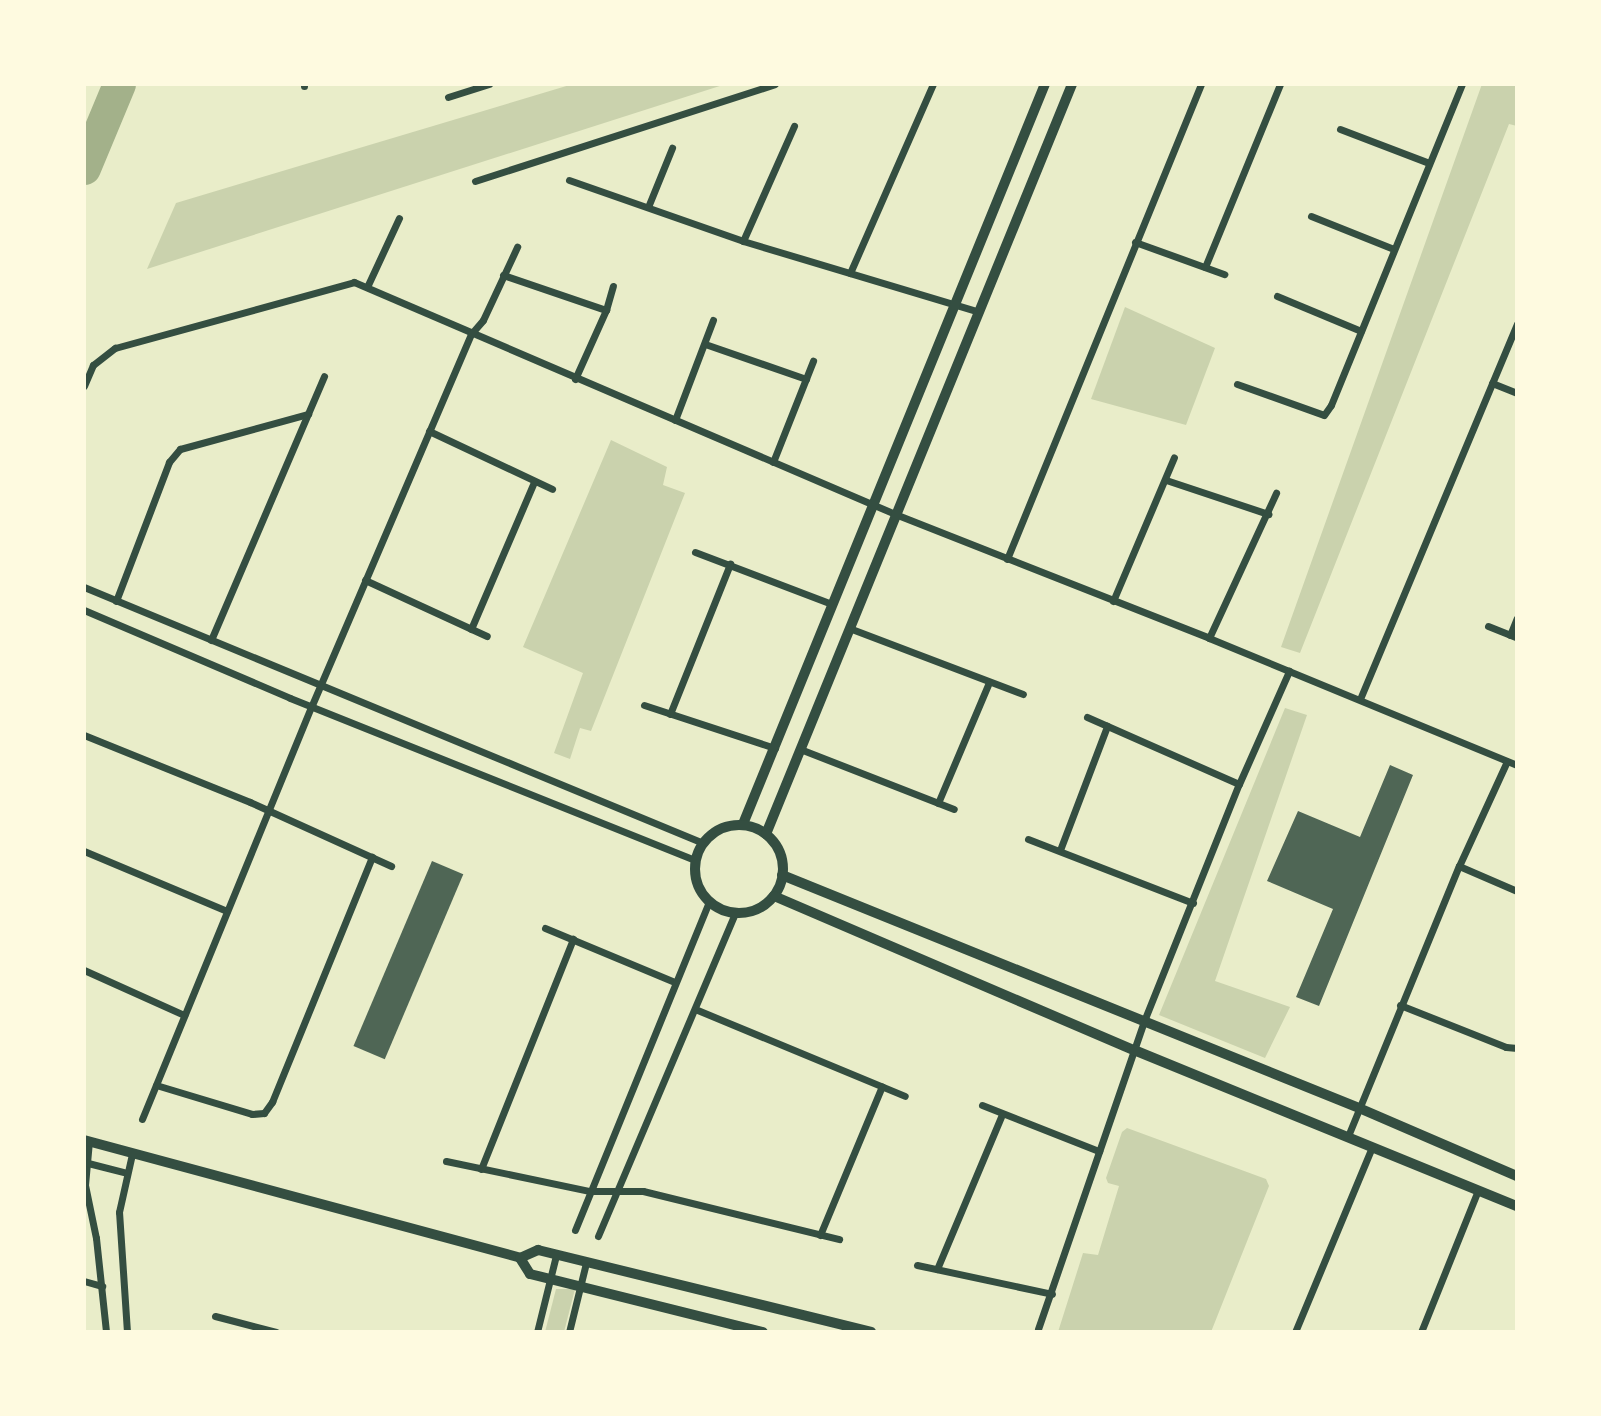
<!DOCTYPE html>
<html>
<head>
<meta charset="utf-8">
<style>
	body { margin:0 }
	#map { position:relative; width:1601px; height:1416px; overflow:hidden; background:#e9edc9; font-family:"Source Sans 3",sans-serif }
	div>[style] { position:absolute }
	.green>* { inset:0; background:#cad2ad }
	.river>* { height:33px; margin:-16.5px; padding:0 16.5px; transform-origin:16.5px; border-radius:16.5px; background:#a3b18a }
	.building>* { inset:0; background:#4f6655; transform-origin:0 0 }
	.minor>* { height:7px; margin:-3.5px; padding:0 3.5px; transform-origin:3.5px; border-radius:3.5px; background:#344e41 }
	.tertiary>* { height:10px; margin:-5px; padding:0 5px; transform-origin:5px; border-radius:5px; background:#344e41 }
	.tertiary>.ring { margin:-5px; padding:0; box-sizing:content-box; background:none; border:10px solid #344e41; border-radius:50% }
	span { translate:-50% -50%; white-space:nowrap; text-align:center; line-height:1.15; -webkit-text-stroke:5px #fefae0; paint-order:stroke }
	.frame { position:absolute; inset:0; border:86px solid #fefae0; pointer-events:none }
</style>
</head>
<body>
<div id="map">
	<div class="green">
		<i style="clip-path:polygon(573px 84px,726px 84px,147px 269px,176px 203px)"></i>
		<i style="clip-path:polygon(1482px 84px,1517px 84px,1517px 126px,1509px 124px,1300px 653px,1281px 647px)"></i>
		<i style="clip-path:polygon(1125px 307px,1215px 348px,1186px 425px,1091px 399px)"></i>
		<i style="clip-path:polygon(611px 440px,667px 467px,663px 485px,685px 493px,591px 731px,580px 728px,570px 759px,554px 753px,583px 673px,523px 647px)"></i>
		<i style="clip-path:polygon(1285px 708px,1307px 715px,1215px 981px,1290px 1007px,1265px 1058px,1159px 1015px)"></i>
		<i style="clip-path:polygon(1127px 1128px,1266px 1179px,1269px 1186px,1211px 1332px,1058px 1332px,1083px 1253px,1098px 1255px,1119px 1186px,1108px 1183px,1106px 1178px,1122px 1132px)"></i>
		<i style="clip-path:polygon(556px 1289px,575px 1289px,564px 1332px,545px 1332px)"></i>
	</div>
	<div class="river">
		<i style="left:84px;top:168px;width:91px;rotate:-67.4deg"></i>
	</div>
	<div class="building">
		<i style="clip-path:polygon(1390px 765px,1413px 775px,1319px 1006px,1296px 997px,1333px 909px,1267px 881px,1298px 811px,1360px 837px)"></i>
		<i style="left:432px;top:861px;width:34px;height:201px;rotate:23deg"></i>
	</div>
	<div class="minor">
		<i style="left:304px;top:86px;width:2px;rotate:-90deg"></i>
		<i style="left:448px;top:97px;width:43px;rotate:-17.6deg"></i>
		<i style="left:1340px;top:129px;width:95px;rotate:20.9deg"></i>
		<i style="left:569px;top:180px;width:184px;rotate:19.3deg"></i>
		<i style="left:743px;top:241px;width:244px;rotate:16.7deg"></i>
		<i style="left:475px;top:181px;width:315px;rotate:-17.9deg"></i>
		<i style="left:648px;top:207px;width:64px;rotate:-67.9deg"></i>
		<i style="left:1311px;top:216px;width:89px;rotate:21.7deg"></i>
		<i style="left:743px;top:241px;width:126px;rotate:-66.1deg"></i>
		<i style="left:1135px;top:242px;width:95px;rotate:19.8deg"></i>
		<i style="left:1205px;top:267px;width:198px;rotate:-67.7deg"></i>
		<i style="left:850px;top:273px;width:206px;rotate:-66.3deg"></i>
		<i style="left:503px;top:275px;width:109px;rotate:18.8deg"></i>
		<i style="left:367px;top:287px;width:76px;rotate:-65.1deg"></i>
		<i style="left:1277px;top:296px;width:91px;rotate:22.6deg"></i>
		<i style="left:705px;top:344px;width:107px;rotate:19.1deg"></i>
		<i style="left:575px;top:379px;width:76px;rotate:-65.8deg"></i>
		<i style="left:606px;top:310px;width:25px;rotate:-74deg"></i>
		<i style="left:1492px;top:383px;width:27px;rotate:22deg"></i>
		<i style="left:1237px;top:384px;width:92px;rotate:19.6deg"></i>
		<i style="left:1324px;top:415px;width:12px;rotate:-55deg"></i>
		<i style="left:1331px;top:405px;width:347px;rotate:-67.8deg"></i>
		<i style="left:84px;top:386px;width:23px;rotate:-67deg"></i>
		<i style="left:93px;top:365px;width:28px;rotate:-38deg"></i>
		<i style="left:115px;top:348px;width:248px;rotate:-15.4deg"></i>
		<i style="left:354px;top:282px;width:589px;rotate:23.21deg"></i>
		<i style="left:895px;top:514px;width:338px;rotate:21.5deg"></i>
		<i style="left:1209px;top:638px;width:333px;rotate:22.4deg"></i>
		<i style="left:675px;top:420px;width:107px;rotate:-69.2deg"></i>
		<i style="left:429px;top:431px;width:136px;rotate:25.2deg"></i>
		<i style="left:773px;top:462px;width:109px;rotate:-68.4deg"></i>
		<i style="left:1166px;top:480px;width:108px;rotate:18.4deg"></i>
		<i style="left:695px;top:552px;width:147px;rotate:20.8deg"></i>
		<i style="left:1007px;top:559px;width:513px;rotate:-67.78deg"></i>
		<i style="left:365px;top:580px;width:134px;rotate:24.7deg"></i>
		<i style="left:84px;top:587px;width:670px;rotate:22.47deg"></i>
		<i style="left:116px;top:601px;width:149px;rotate:-69.1deg"></i>
		<i style="left:169px;top:462px;width:17px;rotate:-50deg"></i>
		<i style="left:180px;top:449px;width:133px;rotate:-15.3deg"></i>
		<i style="left:1113px;top:601px;width:156px;rotate:-67deg"></i>
		<i style="left:84px;top:610px;width:224px;rotate:23.1deg"></i>
		<i style="left:290px;top:698px;width:436px;rotate:21.8deg"></i>
		<i style="left:1488px;top:626px;width:31px;rotate:22deg"></i>
		<i style="left:849px;top:628px;width:186px;rotate:20.8deg"></i>
		<i style="left:471px;top:629px;width:160px;rotate:-66.8deg"></i>
		<i style="left:1510px;top:635px;width:18px;rotate:-68deg"></i>
		<i style="left:1209px;top:638px;width:160px;rotate:-65.2deg"></i>
		<i style="left:211px;top:640px;width:287px;rotate:-66.8deg"></i>
		<i style="left:1360px;top:699px;width:407px;rotate:-67.3deg"></i>
		<i style="left:644px;top:705px;width:138px;rotate:18.2deg"></i>
		<i style="left:670px;top:714px;width:162px;rotate:-68.2deg"></i>
		<i style="left:1087px;top:717px;width:166px;rotate:23.8deg"></i>
		<i style="left:84px;top:735px;width:179px;rotate:22deg"></i>
		<i style="left:250px;top:802px;width:155px;rotate:24.4deg"></i>
		<i style="left:800px;top:749px;width:165px;rotate:21.3deg"></i>
		<i style="left:938px;top:803px;width:131px;rotate:-67.1deg"></i>
		<i style="left:1028px;top:839px;width:177px;rotate:21.2deg"></i>
		<i style="left:1060px;top:850px;width:133px;rotate:-69.2deg"></i>
		<i style="left:84px;top:851px;width:155px;rotate:22.8deg"></i>
		<i style="left:1459px;top:866px;width:63px;rotate:23.3deg"></i>
		<i style="left:545px;top:928px;width:141px;rotate:22.6deg"></i>
		<i style="left:84px;top:970px;width:110px;rotate:24.2deg"></i>
		<i style="left:1400px;top:1005px;width:114px;rotate:21.6deg"></i>
		<i style="left:1506px;top:1047px;width:11px;rotate:5deg"></i>
		<i style="left:695px;top:1009px;width:227px;rotate:22.5deg"></i>
		<i style="left:156px;top:1085px;width:100px;rotate:16.8deg"></i>
		<i style="left:252px;top:1114px;width:12px;rotate:-5deg"></i>
		<i style="left:264px;top:1113px;width:14px;rotate:-54deg"></i>
		<i style="left:272px;top:1102px;width:265px;rotate:-67.8deg"></i>
		<i style="left:982px;top:1105px;width:126px;rotate:21.5deg"></i>
		<i style="left:142px;top:1119px;width:448px;rotate:-67.7deg"></i>
		<i style="left:312px;top:705px;width:404px;rotate:-66.8deg"></i>
		<i style="left:471px;top:334px;width:18px;rotate:-49deg"></i>
		<i style="left:483px;top:320px;width:81px;rotate:-65deg"></i>
		<i style="left:1348px;top:1136px;width:292px;rotate:-67.7deg"></i>
		<i style="left:1459px;top:866px;width:115px;rotate:-65.4deg"></i>
		<i style="left:89px;top:1141px;width:44px;rotate:95.2deg"></i>
		<i style="left:85px;top:1185px;width:54px;rotate:78.3deg"></i>
		<i style="left:96px;top:1238px;width:95px;rotate:83.9deg"></i>
		<i style="left:446px;top:1161px;width:147px;rotate:11.8deg"></i>
		<i style="left:590px;top:1191px;width:53px"></i>
		<i style="left:643px;top:1191px;width:202px;rotate:13.8deg"></i>
		<i style="left:84px;top:1162px;width:44px;rotate:14.3deg"></i>
		<i style="left:481px;top:1169px;width:248px;rotate:-68.2deg"></i>
		<i style="left:575px;top:1230px;width:354px;rotate:-67.8deg"></i>
		<i style="left:820px;top:1235px;width:161px;rotate:-67.4deg"></i>
		<i style="left:598px;top:1236px;width:351px;rotate:-67deg"></i>
		<i style="left:917px;top:1265px;width:138px;rotate:12.1deg"></i>
		<i style="left:937px;top:1269px;width:168px;rotate:-67.2deg"></i>
		<i style="left:84px;top:1281px;width:19px;rotate:16deg"></i>
		<i style="left:215px;top:1316px;width:63px;rotate:14.7deg"></i>
		<i style="left:1038px;top:1329px;width:326px;rotate:-71deg"></i>
		<i style="left:1144px;top:1021px;width:255px;rotate:-68.2deg"></i>
		<i style="left:1239px;top:784px;width:124px;rotate:-66.1deg"></i>
		<i style="left:127px;top:1332px;width:120px;rotate:-93.8deg"></i>
		<i style="left:119px;top:1212px;width:59px;rotate:-77.4deg"></i>
		<i style="left:537px;top:1332px;width:79px;rotate:-76.1deg"></i>
		<i style="left:569px;top:1332px;width:71px;rotate:-76.2deg"></i>
		<i style="left:1295px;top:1332px;width:200px;rotate:-67.4deg"></i>
		<i style="left:1421px;top:1332px;width:153px;rotate:-68.1deg"></i>
	</div>
	<div class="tertiary">
		<i style="left:743px;top:824px;width:799px;rotate:-67.8deg"></i>
		<i class="ring" style="left:695px;top:825px;width:78px;height:78px"></i>
		<i style="left:766px;top:834px;width:810px;rotate:-67.8deg"></i>
		<i style="left:782px;top:875px;width:622px;rotate:21.99deg"></i>
		<i style="left:1359px;top:1108px;width:172px;rotate:23.3deg"></i>
		<i style="left:774px;top:896px;width:392px;rotate:23.2deg"></i>
		<i style="left:1134px;top:1050px;width:414px;rotate:22.2deg"></i>
		<i style="left:84px;top:1140px;width:452px;rotate:15.1deg"></i>
		<i style="left:520px;top:1258px;width:20px;rotate:-24deg"></i>
		<i style="left:538px;top:1250px;width:343px;rotate:13.8deg"></i>
		<i style="left:520px;top:1258px;width:19px;rotate:58deg"></i>
		<i style="left:530px;top:1274px;width:240px;rotate:14deg"></i>
	</div>
	<div class="frame"></div>
</div>
</body>
</html>
